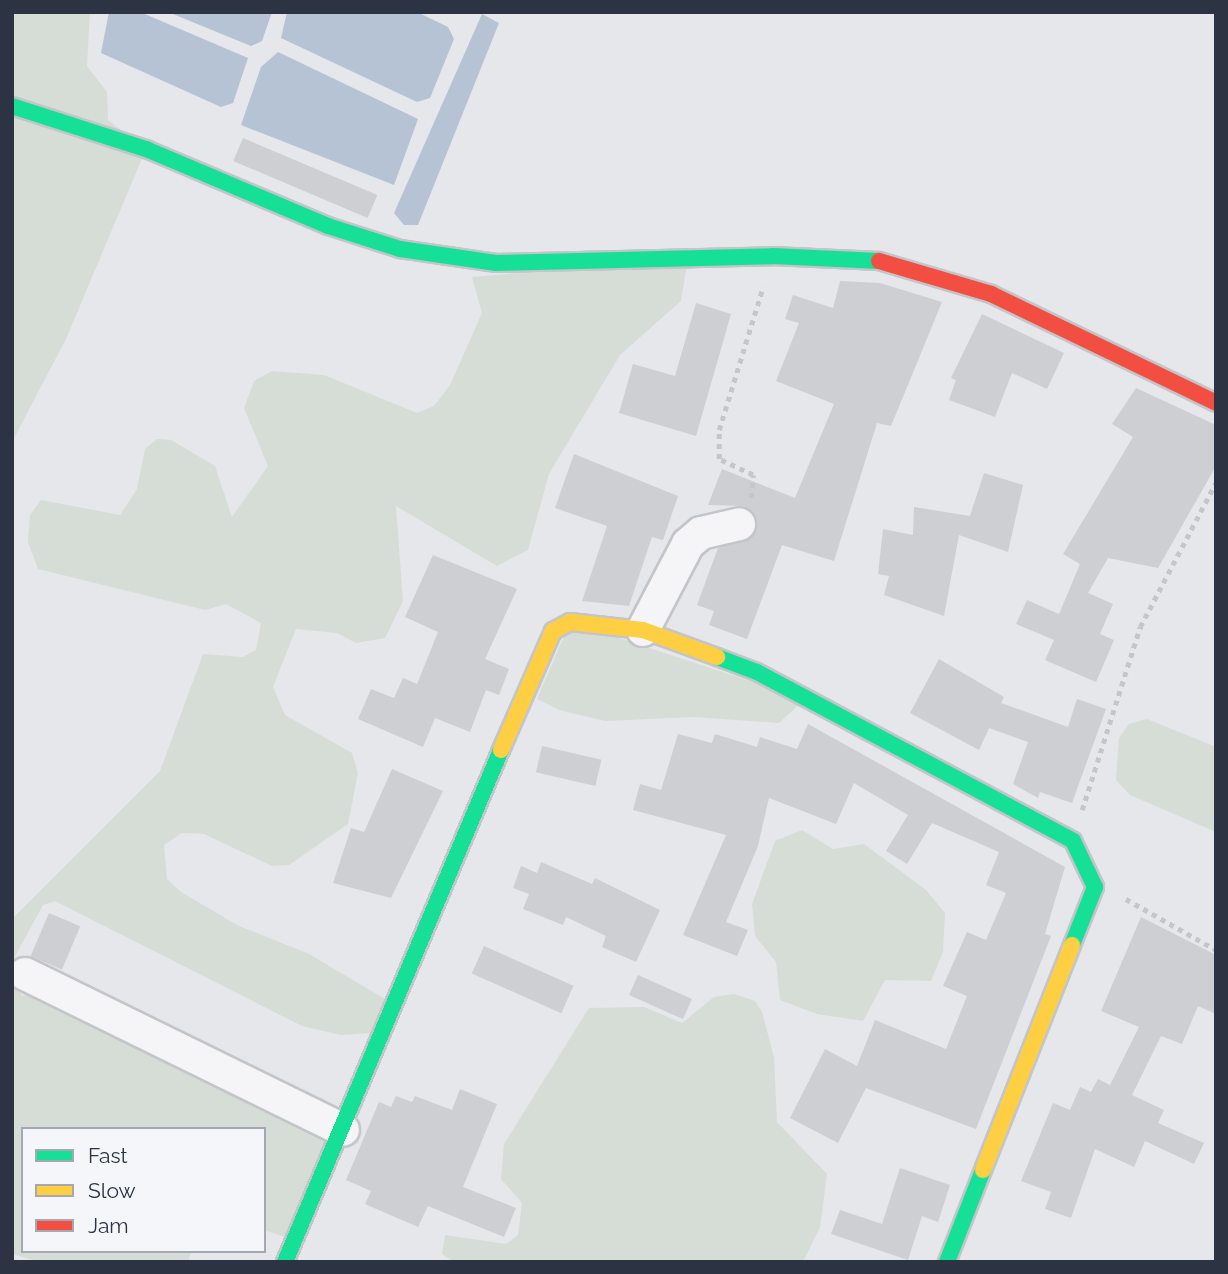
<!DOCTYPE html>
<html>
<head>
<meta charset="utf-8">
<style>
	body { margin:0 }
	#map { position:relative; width:1228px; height:1274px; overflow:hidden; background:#e5e7ea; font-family:Raleway,sans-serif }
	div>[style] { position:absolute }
	.green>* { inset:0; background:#d6ddd6 }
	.water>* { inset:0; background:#b5c3d4 }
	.building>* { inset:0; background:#cdcfd2; transform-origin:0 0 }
	.path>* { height:4.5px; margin-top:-2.25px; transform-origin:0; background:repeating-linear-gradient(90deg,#c5c5ca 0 5px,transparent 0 10px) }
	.roads { filter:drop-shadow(2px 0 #c3c5c8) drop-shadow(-2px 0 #c3c5c8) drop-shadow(0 2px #c3c5c8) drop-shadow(0 -2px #c3c5c8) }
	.street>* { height:32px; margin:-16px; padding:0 16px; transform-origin:16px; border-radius:16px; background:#f5f5f7 }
	.fast>* { height:16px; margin:-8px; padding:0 8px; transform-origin:8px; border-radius:8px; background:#16e098 }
	.slow>* { height:16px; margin:-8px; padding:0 8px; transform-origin:8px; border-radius:8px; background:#ffcf43 }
	.jam>* { height:16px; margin:-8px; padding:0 8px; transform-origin:8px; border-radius:8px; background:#f24e42 }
	span { translate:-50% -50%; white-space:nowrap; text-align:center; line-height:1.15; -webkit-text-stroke:6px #f4f6f9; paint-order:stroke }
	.frame { position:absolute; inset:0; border:14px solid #2c3443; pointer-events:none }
	.legend { position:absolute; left:21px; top:1127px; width:245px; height:126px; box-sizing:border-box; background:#f4f6f9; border:2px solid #a4a8b0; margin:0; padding:9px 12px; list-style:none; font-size:21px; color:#2c3443 }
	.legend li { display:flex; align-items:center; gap:14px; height:35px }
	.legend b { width:35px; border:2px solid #a4a8b0 }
</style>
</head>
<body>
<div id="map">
	<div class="green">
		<i style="clip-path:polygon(12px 12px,90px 12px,87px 66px,107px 92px,108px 120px,146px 149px,66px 339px,12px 442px)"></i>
		<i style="clip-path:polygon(688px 258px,681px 301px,620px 355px,549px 474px,528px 550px,497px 566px,396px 506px,403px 601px,385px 638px,356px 643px,337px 633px,296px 629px,273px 687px,285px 715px,352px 753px,358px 773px,348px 824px,289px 865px,272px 866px,204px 834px,182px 833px,164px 845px,167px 879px,181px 892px,239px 926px,309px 954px,397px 1006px,387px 1032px,341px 1035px,302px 1026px,55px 901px,43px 905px,12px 962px,12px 919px,160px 771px,203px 654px,243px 657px,256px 650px,261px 623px,226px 604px,205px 610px,38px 569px,28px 542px,30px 515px,41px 500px,120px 515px,137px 489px,145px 449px,157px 439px,171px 440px,215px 466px,232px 517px,268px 466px,244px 408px,254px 381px,272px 371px,324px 375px,417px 413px,434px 406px,450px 385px,482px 313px,472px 277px)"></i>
		<i style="clip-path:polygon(570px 622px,805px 699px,779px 723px,694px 717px,605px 721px,559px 710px,537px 699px)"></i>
		<i style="clip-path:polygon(1147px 719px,1216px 747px,1216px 832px,1130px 795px,1116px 780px,1119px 738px,1129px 724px)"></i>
		<i style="clip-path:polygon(802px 830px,833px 849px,864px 844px,926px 890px,945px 913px,943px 952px,931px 981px,885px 980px,863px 1021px,817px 1014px,780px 1000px,776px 962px,755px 936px,752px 904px,775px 841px)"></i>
		<i style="clip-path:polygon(12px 970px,22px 996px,55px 988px,343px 1130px,294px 1240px,264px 1230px,264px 1129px,23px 1129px,23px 1251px,191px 1251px,188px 1262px,41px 1262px,12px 1254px)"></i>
		<i style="clip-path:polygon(734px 994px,755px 1001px,762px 1012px,774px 1057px,777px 1122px,827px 1174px,820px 1227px,803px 1262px,454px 1262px,442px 1254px,445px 1235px,506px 1244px,518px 1235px,522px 1203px,501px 1179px,504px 1144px,589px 1008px,644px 1007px,682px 1023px,714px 997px)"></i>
	</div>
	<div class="water">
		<i style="clip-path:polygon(109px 12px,140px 12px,248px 58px,233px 103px,221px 107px,101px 53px)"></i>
		<i style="clip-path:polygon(168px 12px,272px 12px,262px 41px,251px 46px)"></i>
		<i style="clip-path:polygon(287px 12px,417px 12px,448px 27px,454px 39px,430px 98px,417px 102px,281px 38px)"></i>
		<i style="clip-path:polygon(482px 14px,499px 23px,418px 225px,404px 225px,394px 213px)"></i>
		<i style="clip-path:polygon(278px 52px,418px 119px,394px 185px,241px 125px,261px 67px)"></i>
	</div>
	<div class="building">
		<i style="left:243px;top:138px;width:146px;height:25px;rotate:23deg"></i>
		<i style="clip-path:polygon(840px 281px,880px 283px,942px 302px,891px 426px,877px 423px,834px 561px,782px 545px,747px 639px,709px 625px,714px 611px,697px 605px,718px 548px,751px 538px,757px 519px,744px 506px,708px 505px,722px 469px,795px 498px,834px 404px,776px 381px,799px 323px,785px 319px,793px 295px,833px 308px)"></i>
		<i style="clip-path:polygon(696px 303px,731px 314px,696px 436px,619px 413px,633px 364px,675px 376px)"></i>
		<i style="clip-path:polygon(982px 314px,1064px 353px,1047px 389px,1012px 373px,995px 417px,949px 400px,956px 380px,951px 378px)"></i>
		<i style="clip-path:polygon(1136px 388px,1216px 425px,1216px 466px,1158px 568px,1108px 558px,1088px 593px,1113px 604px,1100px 634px,1114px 640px,1096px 682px,1045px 660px,1054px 640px,1016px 624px,1027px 600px,1059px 614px,1080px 564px,1063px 554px,1133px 437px,1112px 424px)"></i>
		<i style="clip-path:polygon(574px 454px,678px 496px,663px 540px,652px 537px,629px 606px,582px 601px,607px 526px,555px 508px)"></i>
		<i style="clip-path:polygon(984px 473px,1023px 485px,1008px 552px,959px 535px,944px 616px,884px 595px,889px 576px,878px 574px,883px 529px,913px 535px,914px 507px,970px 516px)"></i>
		<i style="clip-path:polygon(433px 555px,517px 589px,485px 659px,509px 669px,499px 695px,486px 690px,470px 732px,435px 718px,423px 747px,358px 719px,371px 689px,394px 698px,403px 678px,417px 684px,438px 632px,405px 617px)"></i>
		<i style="clip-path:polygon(939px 659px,1004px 697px,1001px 703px,1068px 727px,1077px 699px,1106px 709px,1072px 803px,1040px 792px,1038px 798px,1013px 784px,1028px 742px,989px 728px,979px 750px,910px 713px)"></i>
		<i style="clip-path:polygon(808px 724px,1065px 867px,1045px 934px,1051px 936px,976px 1129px,866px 1088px,838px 1143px,790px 1118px,825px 1049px,857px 1066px,875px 1020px,946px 1049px,967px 996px,943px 986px,967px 932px,986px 940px,1006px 893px,986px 885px,999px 852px,932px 823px,907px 864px,886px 851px,908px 815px,854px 783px,836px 824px,769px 798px,758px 846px,726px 922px,748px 930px,737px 956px,683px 935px,726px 835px,633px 810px,640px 784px,661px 790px,678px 734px,712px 743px,715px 734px,757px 747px,760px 737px,797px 749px)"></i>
		<i style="left:542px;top:746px;width:61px;height:27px;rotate:13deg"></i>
		<i style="clip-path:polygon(392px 769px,443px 791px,391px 898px,333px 883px,351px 828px,364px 832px)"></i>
		<i style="clip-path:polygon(541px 862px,592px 884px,595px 878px,660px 910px,636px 962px,602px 947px,606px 936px,566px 917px,563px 925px,523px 909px,529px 894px,513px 888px,521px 866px,537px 873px)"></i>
		<i style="left:49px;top:913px;width:34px;height:47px;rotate:23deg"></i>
		<i style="clip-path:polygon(1141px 917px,1216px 955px,1216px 1014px,1198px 1006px,1182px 1044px,1161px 1036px,1132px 1095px,1164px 1110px,1158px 1123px,1204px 1143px,1194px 1164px,1145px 1141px,1134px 1167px,1095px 1149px,1071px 1218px,1045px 1209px,1051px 1192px,1021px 1181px,1053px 1103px,1070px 1110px,1080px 1087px,1091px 1092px,1098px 1079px,1110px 1085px,1139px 1027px,1101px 1011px)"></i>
		<i style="left:484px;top:946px;width:98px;height:30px;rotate:24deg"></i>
		<i style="left:638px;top:975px;width:59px;height:22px;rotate:24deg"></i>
		<i style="clip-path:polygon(460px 1089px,497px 1104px,463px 1187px,516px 1208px,504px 1237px,428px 1206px,418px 1227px,365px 1204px,371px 1191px,346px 1180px,379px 1102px,391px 1107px,396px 1096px,412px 1102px,415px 1096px,452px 1110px)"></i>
		<i style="clip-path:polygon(900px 1168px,950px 1185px,938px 1222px,922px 1216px,908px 1260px,831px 1234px,840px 1210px,882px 1224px)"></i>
	</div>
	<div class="path">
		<i style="left:751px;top:498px;width:23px;rotate:-85deg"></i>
		<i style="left:753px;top:475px;width:38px;rotate:-155deg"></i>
		<i style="left:719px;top:459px;width:29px;rotate:-90deg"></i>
		<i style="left:719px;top:430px;width:150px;rotate:-72.9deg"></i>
		<i style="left:1082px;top:810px;width:192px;rotate:-72.4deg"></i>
		<i style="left:1140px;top:627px;width:164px;rotate:-62.3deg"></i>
		<i style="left:1126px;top:899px;width:103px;rotate:29.5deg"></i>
	</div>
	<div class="roads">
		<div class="street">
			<i style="left:643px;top:630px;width:97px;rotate:-62.4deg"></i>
			<i style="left:688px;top:544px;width:17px;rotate:-40deg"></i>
			<i style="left:701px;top:533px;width:39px;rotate:-13deg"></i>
			<i style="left:25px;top:974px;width:354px;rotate:26.1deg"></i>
		</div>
		<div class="fast">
			<i style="left:12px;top:106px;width:141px;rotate:17.8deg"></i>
			<i style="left:146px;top:149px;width:198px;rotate:22.9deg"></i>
			<i style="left:328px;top:226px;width:76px;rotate:17.7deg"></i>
			<i style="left:400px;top:249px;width:97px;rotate:8.3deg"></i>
			<i style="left:496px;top:263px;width:277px;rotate:-1.4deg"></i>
			<i style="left:773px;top:256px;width:106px;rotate:2.7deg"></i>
			<i style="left:717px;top:657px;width:43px;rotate:20.6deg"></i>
			<i style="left:757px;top:672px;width:358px;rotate:28.1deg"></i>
			<i style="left:1073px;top:841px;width:51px;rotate:64.4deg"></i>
			<i style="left:1095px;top:887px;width:62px;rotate:111.6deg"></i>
			<i style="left:285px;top:1262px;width:556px;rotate:-67.13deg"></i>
			<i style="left:947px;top:1262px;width:99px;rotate:-68.6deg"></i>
		</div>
		<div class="slow">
			<i style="left:501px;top:750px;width:130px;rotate:-66.4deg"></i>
			<i style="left:553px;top:631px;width:19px;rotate:-28deg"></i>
			<i style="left:570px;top:622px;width:73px;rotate:6.3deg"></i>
			<i style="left:643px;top:630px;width:79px;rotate:20deg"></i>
			<i style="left:983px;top:1170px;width:242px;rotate:-68.4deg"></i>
		</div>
		<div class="jam">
			<i style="left:879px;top:261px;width:117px;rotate:16.4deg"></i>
			<i style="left:991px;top:294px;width:250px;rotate:25.8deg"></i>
		</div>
	</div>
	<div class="frame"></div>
	<ul class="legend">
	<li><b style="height:9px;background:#16e098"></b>Fast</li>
	<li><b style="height:9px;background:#ffcf43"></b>Slow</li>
	<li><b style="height:9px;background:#f24e42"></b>Jam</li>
	</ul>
</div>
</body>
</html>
